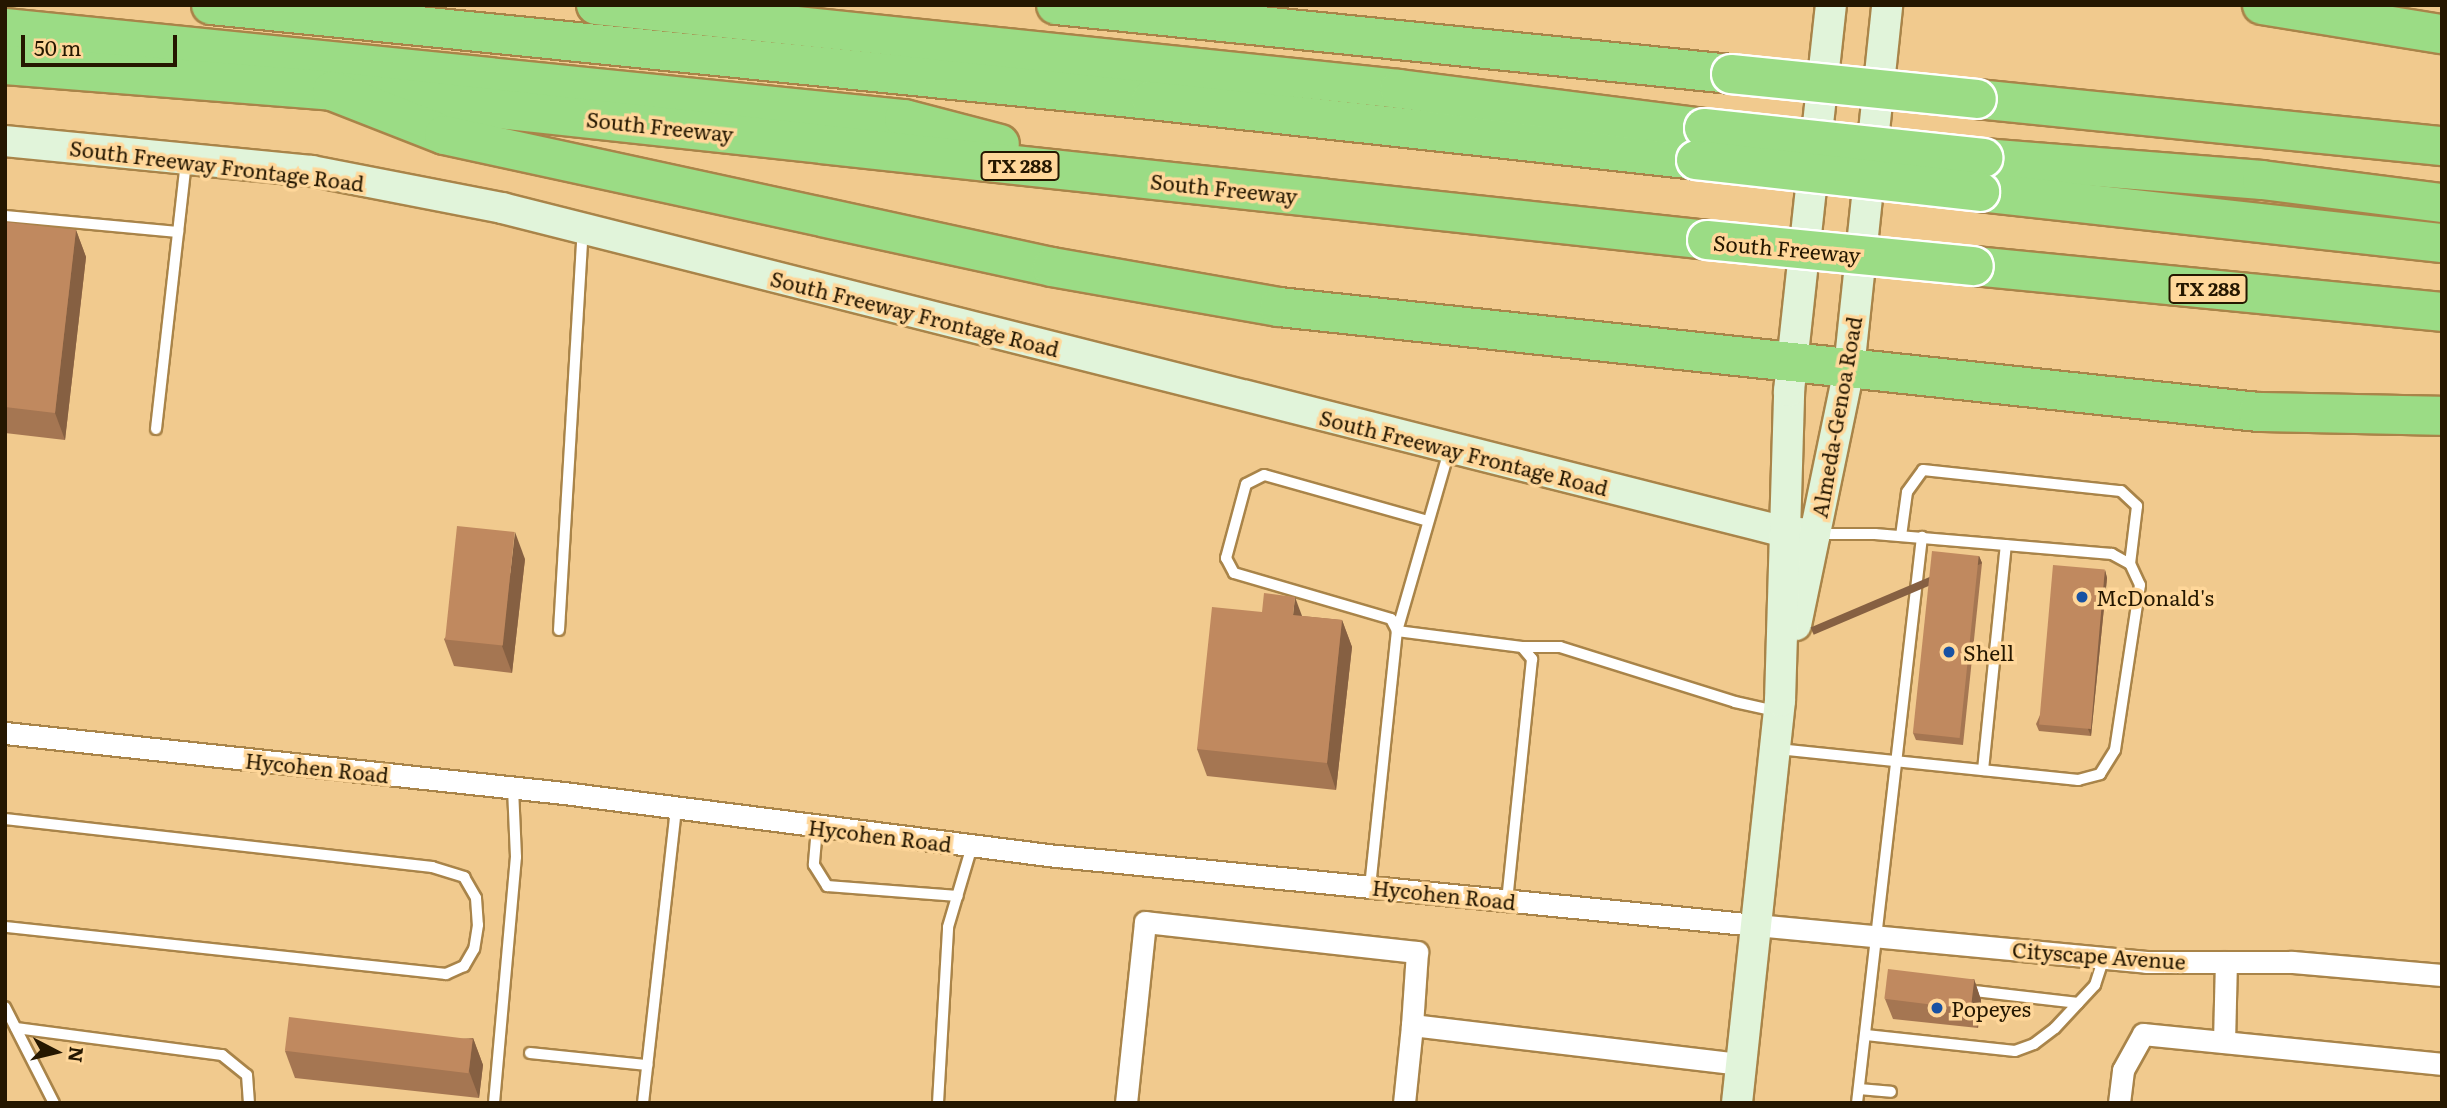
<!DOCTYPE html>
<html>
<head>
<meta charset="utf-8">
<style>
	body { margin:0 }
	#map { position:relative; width:2447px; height:1108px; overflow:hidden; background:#f1ca8e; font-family:Literata,serif }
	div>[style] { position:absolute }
	.roads { filter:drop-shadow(2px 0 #a98449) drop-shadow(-2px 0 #a98449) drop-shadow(0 2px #a98449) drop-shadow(0 -2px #a98449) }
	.service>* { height:10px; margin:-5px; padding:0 5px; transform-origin:5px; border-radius:5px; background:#fff }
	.minor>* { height:21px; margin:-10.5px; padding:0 10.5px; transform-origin:10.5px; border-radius:10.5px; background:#fff }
	.secondary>* { height:30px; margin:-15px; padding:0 15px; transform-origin:15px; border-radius:15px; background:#e1f4da }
	.motorway>* { height:38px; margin:-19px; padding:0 19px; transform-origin:19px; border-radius:19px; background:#9bdc85 }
	.bridges { filter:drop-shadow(2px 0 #fff) drop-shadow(-2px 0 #fff) drop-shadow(0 2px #fff) drop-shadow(0 -2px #fff) }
	.motorway-bridge>* { height:38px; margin:-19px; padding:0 19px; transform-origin:19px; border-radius:19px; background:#9bdc85 }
	.wall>* { inset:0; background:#a57652 }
	.shaded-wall>* { inset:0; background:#866042; transform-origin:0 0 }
	.building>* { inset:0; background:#c0895f; transform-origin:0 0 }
	.dots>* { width:19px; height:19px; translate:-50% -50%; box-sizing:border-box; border:4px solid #ffd79a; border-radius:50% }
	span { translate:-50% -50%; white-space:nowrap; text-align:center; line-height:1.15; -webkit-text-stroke:7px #ffd79a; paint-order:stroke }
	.shield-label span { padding:2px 5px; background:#ffd79a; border:2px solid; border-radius:5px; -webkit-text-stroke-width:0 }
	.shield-label { font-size:19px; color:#251700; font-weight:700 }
	.street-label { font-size:21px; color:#251700 }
	.poi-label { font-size:21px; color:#251700 }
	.left { translate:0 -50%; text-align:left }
	.frame { position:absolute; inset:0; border:7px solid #251700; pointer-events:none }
	.north { position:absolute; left:21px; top:1017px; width:70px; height:70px; -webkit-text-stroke:5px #ffd79a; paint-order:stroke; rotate:97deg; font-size:19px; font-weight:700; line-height:28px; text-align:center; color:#251700 }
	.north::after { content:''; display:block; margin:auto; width:24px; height:32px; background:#251700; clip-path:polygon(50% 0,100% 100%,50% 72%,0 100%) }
	.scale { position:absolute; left:21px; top:35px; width:156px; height:32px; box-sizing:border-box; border:4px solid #251700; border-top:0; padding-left:9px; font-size:21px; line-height:24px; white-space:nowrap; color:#251700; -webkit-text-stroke:5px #ffd79a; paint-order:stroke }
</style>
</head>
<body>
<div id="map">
	<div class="roads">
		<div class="service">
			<i style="left:5px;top:216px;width:174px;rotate:5.3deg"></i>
			<i style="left:156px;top:429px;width:269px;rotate:-83.6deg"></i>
			<i style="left:1428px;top:521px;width:170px;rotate:-164.3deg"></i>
			<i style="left:1264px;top:475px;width:20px;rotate:153deg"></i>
			<i style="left:1246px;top:484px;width:77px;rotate:105.1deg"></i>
			<i style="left:1226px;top:558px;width:17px;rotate:62deg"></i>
			<i style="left:1234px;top:573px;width:164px;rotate:16.3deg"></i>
			<i style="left:1391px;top:619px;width:13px;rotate:63deg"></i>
			<i style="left:1397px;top:631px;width:126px;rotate:7.3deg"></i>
			<i style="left:1522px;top:647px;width:16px;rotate:50deg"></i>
			<i style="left:1532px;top:659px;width:242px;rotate:95.9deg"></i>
			<i style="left:1901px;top:536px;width:44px;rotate:-82.2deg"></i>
			<i style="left:1907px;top:492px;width:27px;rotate:-54deg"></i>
			<i style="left:1923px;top:470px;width:199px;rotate:6.1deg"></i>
			<i style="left:2121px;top:491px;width:22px;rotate:43deg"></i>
			<i style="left:2137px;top:506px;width:58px;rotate:96.9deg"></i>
			<i style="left:559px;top:630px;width:401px;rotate:-86.6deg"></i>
			<i style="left:1522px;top:647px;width:38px"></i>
			<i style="left:1560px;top:647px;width:183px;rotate:17.4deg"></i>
			<i style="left:1735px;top:702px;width:42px;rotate:12.4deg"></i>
			<i style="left:1778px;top:749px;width:302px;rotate:5.9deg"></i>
			<i style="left:2078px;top:780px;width:23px;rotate:-15deg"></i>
			<i style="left:2100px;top:774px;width:28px;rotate:-58deg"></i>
			<i style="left:2115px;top:750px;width:167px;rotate:-81.4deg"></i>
			<i style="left:2140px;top:585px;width:23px;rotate:-115deg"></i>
			<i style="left:2130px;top:564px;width:21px;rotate:-151deg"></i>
			<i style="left:2112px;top:554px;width:238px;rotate:-175.2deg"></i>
			<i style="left:1875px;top:534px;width:57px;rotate:180deg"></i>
			<i style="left:1983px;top:770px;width:226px;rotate:-84.2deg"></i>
			<i style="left:5px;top:819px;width:430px;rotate:6.4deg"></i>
			<i style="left:432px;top:867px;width:34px;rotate:17deg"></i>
			<i style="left:464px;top:877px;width:24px;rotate:60deg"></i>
			<i style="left:476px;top:898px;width:27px;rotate:86deg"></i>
			<i style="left:478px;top:925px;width:24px;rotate:99deg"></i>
			<i style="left:474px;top:949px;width:20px;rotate:120deg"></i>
			<i style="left:464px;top:966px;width:20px;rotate:156deg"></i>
			<i style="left:446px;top:974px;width:443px;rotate:-173.9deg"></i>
			<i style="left:817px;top:828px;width:37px;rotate:95deg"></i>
			<i style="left:814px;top:865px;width:25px;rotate:58deg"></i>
			<i style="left:827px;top:886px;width:131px;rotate:4.4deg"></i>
			<i style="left:1370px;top:887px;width:257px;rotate:-84deg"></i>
			<i style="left:1397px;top:631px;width:187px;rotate:-73.9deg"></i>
			<i style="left:1966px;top:990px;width:113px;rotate:6.6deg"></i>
			<i style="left:5px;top:1007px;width:108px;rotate:63deg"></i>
			<i style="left:16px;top:1028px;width:208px;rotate:7.5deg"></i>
			<i style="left:222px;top:1055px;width:32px;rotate:39deg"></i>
			<i style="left:247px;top:1075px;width:28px;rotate:86deg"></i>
			<i style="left:1866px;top:1035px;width:150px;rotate:6.1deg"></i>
			<i style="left:2015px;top:1051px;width:20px;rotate:-20deg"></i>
			<i style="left:2034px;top:1044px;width:26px;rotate:-37deg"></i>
			<i style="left:2055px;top:1028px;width:59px;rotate:-47.1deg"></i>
			<i style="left:2095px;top:985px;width:29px;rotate:-72deg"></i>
			<i style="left:530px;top:1053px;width:118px;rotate:5.9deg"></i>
			<i style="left:1859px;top:1089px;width:32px;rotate:5deg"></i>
			<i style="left:494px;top:1103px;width:247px;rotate:-84.9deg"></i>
			<i style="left:516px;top:857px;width:69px;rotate:-92.5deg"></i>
			<i style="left:643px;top:1103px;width:296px;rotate:-83.6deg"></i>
			<i style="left:938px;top:1103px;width:176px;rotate:-86.7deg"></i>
			<i style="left:948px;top:927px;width:84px;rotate:-73.5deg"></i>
			<i style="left:1857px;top:1103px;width:570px;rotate:-83.45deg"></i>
		</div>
		<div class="minor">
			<i style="left:5px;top:733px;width:562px;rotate:6.13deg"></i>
			<i style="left:564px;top:793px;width:498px;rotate:7.3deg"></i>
			<i style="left:1058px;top:856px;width:701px;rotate:5.65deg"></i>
			<i style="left:1756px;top:925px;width:392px;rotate:5.4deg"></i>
			<i style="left:2146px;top:962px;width:146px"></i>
			<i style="left:2292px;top:962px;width:151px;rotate:5deg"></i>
			<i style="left:2224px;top:1042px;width:80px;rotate:-88.6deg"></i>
			<i style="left:1126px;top:1103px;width:182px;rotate:-84deg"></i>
			<i style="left:1145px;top:922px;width:274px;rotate:6.3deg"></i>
			<i style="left:1417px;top:952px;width:73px;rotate:93.9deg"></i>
			<i style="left:1412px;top:1025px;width:331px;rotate:6.8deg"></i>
			<i style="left:1404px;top:1103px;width:78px;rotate:-84.1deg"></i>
			<i style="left:2119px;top:1103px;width:33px;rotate:-83deg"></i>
			<i style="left:2123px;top:1070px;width:41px;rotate:-60.9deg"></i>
			<i style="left:2143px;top:1034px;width:301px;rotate:5.7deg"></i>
		</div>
		<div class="secondary">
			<i style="left:5px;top:141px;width:308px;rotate:5.6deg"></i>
			<i style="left:312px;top:171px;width:194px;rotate:11deg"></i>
			<i style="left:502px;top:208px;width:1323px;rotate:14.17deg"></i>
			<i style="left:1785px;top:532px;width:30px;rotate:4deg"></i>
			<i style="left:1796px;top:625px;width:261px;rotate:-78.3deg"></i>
			<i style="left:1849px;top:369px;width:366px;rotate:-84deg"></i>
			<i style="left:1737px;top:1103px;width:404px;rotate:-83.9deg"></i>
			<i style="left:1780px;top:701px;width:310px;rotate:-88.3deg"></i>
			<i style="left:1789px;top:391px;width:388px;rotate:-83.8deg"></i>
		</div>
		<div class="motorway">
			<i style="left:211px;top:5px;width:945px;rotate:5.77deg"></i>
			<i style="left:1151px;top:100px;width:548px;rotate:6.28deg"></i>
			<i style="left:596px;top:5px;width:807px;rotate:5.97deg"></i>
			<i style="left:1399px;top:89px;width:307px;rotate:7.3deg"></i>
			<i style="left:1056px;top:5px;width:679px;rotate:5.84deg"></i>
			<i style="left:2262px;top:5px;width:182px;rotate:9.2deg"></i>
			<i style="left:5px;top:28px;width:904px;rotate:5.78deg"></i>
			<i style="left:904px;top:119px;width:99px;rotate:14.6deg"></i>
			<i style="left:5px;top:65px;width:328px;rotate:4.5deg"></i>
			<i style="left:332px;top:91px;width:1383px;rotate:6.18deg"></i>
			<i style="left:332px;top:91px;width:120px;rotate:21.4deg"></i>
			<i style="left:444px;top:135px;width:622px;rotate:12.25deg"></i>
			<i style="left:1052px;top:267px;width:230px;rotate:10deg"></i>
			<i style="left:1279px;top:307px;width:985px;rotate:6.12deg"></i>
			<i style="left:2258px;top:412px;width:184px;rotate:1.2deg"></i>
			<i style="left:1977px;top:99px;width:467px;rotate:5.8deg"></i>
			<i style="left:1983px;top:158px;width:280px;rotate:4.5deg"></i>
			<i style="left:2262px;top:180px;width:181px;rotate:7.3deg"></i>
			<i style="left:1980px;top:192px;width:465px;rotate:6.3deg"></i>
			<i style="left:1974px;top:266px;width:470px;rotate:5.6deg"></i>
		</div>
	</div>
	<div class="bridges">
		<div class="motorway-bridge">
			<i style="left:1731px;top:74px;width:247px;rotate:5.8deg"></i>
			<i style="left:1704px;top:128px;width:281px;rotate:6.1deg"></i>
			<i style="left:1696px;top:160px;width:286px;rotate:6.4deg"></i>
			<i style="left:1707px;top:240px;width:268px;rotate:5.6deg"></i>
		</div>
	</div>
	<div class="wall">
		<i style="clip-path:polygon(5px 222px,76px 230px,86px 257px,65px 440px,5px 433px)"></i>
		<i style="clip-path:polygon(1979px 556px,1982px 563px,1963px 745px,1916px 740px,1913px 733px)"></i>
		<i style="clip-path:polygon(525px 559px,512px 673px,454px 666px,444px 639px)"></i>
		<i style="clip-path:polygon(2105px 570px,2107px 578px,2091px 736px,2039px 731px,2036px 724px)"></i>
		<i style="clip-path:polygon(1262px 612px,1342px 620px,1352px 647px,1336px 790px,1207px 776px,1197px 749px)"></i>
		<i style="clip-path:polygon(1974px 979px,1981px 1000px,1978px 1028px,1893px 1019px,1885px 999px)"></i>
		<i style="clip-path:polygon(473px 1038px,483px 1065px,479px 1098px,295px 1078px,285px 1051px)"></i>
	</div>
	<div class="shaded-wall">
		<i style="clip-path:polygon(76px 230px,86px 257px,65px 440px,55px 413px)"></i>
		<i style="clip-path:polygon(515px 532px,525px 559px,512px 673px,502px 646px)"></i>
		<i style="left:1979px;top:556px;width:8px;height:183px;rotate:67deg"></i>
		<i style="clip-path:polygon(2105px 570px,2107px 578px,2091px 736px,2088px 729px)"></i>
		<i style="clip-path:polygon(1295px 597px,1305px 624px,1293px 615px)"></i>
		<i style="clip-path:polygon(1342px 620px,1352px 647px,1336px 790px,1327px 763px)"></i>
		<i style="clip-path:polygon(1974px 979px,1981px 1000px,1978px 1028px,1970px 1008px)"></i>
		<i style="clip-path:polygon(473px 1038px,483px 1065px,479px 1098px,469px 1071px)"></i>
	</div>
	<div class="building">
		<i style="clip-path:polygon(5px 222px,76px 230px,55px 413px,5px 407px)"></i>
		<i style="left:457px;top:526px;width:58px;height:114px;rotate:6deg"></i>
		<i style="left:1932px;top:551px;width:47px;height:183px;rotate:6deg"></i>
		<i style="left:2053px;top:565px;width:52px;height:160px;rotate:5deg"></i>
		<i style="clip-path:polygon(1264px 593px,1295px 597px,1293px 615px,1342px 620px,1327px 763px,1197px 749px,1212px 607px,1262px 612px)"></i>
		<i style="left:1888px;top:969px;width:87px;height:30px;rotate:7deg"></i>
		<i style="left:289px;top:1017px;width:185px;height:34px;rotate:7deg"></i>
	</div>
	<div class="dots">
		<i style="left:2082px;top:597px;background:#1852a3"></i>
		<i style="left:1949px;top:652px;background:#1852a3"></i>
		<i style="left:1937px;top:1008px;background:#1852a3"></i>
	</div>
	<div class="shield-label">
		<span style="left:1020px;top:166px">TX 288</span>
		<span style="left:2208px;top:289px">TX 288</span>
	</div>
	<div class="street-label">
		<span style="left:660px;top:126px;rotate:6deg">South Freeway</span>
		<span style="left:217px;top:165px;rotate:7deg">South Freeway Frontage Road</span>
		<span style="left:1224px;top:188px;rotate:6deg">South Freeway</span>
		<span style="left:1787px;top:248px;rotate:5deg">South Freeway</span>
		<span style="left:915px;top:313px;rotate:14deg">South Freeway Frontage Road</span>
		<span style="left:1836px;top:417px;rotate:-80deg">Almeda-Genoa Road</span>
		<span style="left:1464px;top:452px;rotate:14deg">South Freeway Frontage Road</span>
		<span style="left:317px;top:767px;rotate:6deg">Hycohen Road</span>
		<span style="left:880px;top:835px;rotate:7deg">Hycohen Road</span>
		<span style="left:1444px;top:894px;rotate:6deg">Hycohen Road</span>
		<span style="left:2099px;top:955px;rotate:4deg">Cityscape Avenue</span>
	</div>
	<div class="poi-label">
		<span class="left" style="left:2096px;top:597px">McDonald's</span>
		<span class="left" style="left:1963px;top:652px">Shell</span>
		<span class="left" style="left:1951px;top:1008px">Popeyes</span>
	</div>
	<div class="frame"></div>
	<div class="north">N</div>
	<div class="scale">50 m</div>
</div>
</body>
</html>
